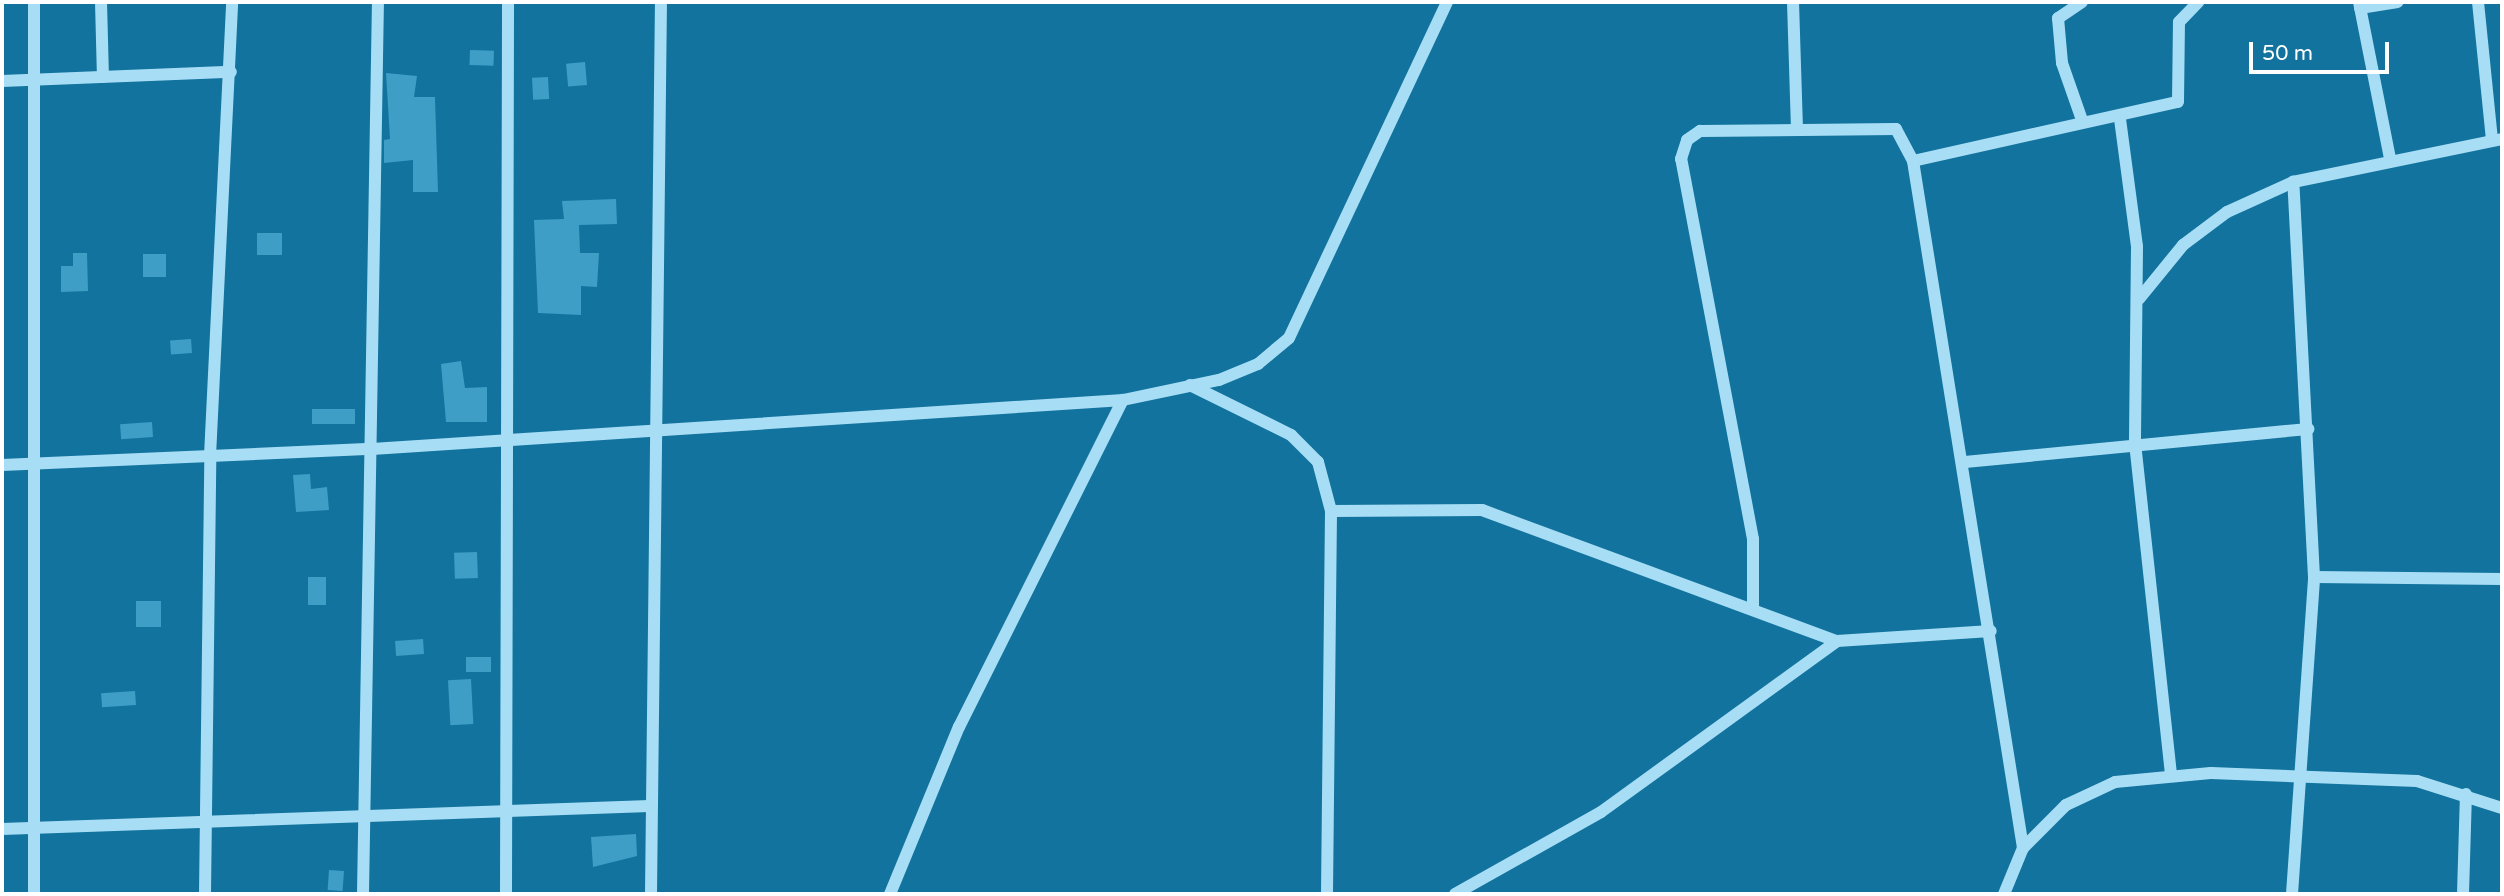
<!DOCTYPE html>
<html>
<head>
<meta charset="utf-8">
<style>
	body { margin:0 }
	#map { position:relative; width:2504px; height:896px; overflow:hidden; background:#12739e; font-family:"Varela Round",sans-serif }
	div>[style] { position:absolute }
	.building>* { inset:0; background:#3f9ec6; transform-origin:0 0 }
	.minor>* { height:12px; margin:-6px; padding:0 6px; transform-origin:6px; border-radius:6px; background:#a8def5 }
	span { translate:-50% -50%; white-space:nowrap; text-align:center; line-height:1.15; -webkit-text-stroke:6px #12739e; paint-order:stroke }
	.frame { position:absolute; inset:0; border:4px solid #fff; pointer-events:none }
	.scale { position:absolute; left:2249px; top:42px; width:140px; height:32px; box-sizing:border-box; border:4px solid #fff; border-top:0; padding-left:9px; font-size:21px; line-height:24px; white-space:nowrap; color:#fff; -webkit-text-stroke:5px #12739e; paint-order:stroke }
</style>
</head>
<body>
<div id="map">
	<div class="building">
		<i style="left:470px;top:50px;width:24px;height:15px;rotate:2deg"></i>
		<i style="left:585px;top:62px;width:23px;height:19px;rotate:85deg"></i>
		<i style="clip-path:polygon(386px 73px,417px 76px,414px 97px,435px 97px,438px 192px,413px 192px,413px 160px,384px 163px,384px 140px,390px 139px)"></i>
		<i style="left:548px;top:77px;width:22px;height:16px;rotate:87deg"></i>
		<i style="clip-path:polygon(616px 199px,617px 224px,579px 225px,580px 253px,599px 253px,597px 287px,581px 286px,581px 315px,538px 313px,534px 220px,564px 219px,562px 201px)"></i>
		<i style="left:282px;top:233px;width:22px;height:25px;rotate:90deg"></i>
		<i style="clip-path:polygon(73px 253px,87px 253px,88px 291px,61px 292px,61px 266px,73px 266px)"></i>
		<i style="left:143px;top:254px;width:23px;height:23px"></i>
		<i style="left:191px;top:339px;width:14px;height:21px;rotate:86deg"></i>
		<i style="clip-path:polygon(461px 361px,465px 388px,487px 387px,487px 422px,446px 422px,441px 364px)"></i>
		<i style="left:355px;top:409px;width:15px;height:43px;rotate:90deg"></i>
		<i style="left:152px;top:422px;width:15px;height:32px;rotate:86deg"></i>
		<i style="clip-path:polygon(310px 474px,311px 489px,327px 487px,329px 510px,296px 512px,293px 475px)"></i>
		<i style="left:477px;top:552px;width:26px;height:23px;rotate:88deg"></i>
		<i style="left:308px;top:577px;width:18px;height:28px"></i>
		<i style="left:136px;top:601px;width:25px;height:26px"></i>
		<i style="left:423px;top:639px;width:15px;height:28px;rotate:86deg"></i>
		<i style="left:466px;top:657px;width:25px;height:15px"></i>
		<i style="left:471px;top:679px;width:45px;height:23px;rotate:87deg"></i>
		<i style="left:135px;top:691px;width:14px;height:34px;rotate:86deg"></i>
		<i style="clip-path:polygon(636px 834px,637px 856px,593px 867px,591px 837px)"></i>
		<i style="left:329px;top:870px;width:15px;height:20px;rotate:4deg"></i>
	</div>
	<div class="minor">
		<i style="left:101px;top:2px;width:75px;rotate:88.5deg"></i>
		<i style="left:1793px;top:2px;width:128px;rotate:88.2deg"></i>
		<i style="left:2082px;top:2px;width:29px;rotate:146deg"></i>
		<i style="left:2058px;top:18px;width:45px;rotate:84.9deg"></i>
		<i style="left:2062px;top:63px;width:60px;rotate:70.7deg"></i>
		<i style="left:2359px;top:2px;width:160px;rotate:78.8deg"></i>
		<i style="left:2478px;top:2px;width:139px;rotate:84.2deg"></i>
		<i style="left:2360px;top:8px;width:38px;rotate:-9deg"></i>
		<i style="left:2px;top:81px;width:229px;rotate:-2.3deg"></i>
		<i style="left:2120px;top:119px;width:129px;rotate:82.4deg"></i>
		<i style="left:2137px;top:247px;width:196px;rotate:90.6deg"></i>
		<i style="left:2135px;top:443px;width:333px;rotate:83.8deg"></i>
		<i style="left:1913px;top:161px;width:271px;rotate:-12.6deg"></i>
		<i style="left:2178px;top:102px;width:80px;rotate:-89.3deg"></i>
		<i style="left:2179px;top:22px;width:28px;rotate:-46deg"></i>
		<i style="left:2139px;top:299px;width:70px;rotate:-50.8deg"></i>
		<i style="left:2183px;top:245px;width:55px;rotate:-36.9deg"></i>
		<i style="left:2227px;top:212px;width:72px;rotate:-24.4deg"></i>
		<i style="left:2293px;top:182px;width:213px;rotate:-11.6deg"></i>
		<i style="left:1190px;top:385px;width:113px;rotate:26.3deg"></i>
		<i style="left:1291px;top:435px;width:38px;rotate:45deg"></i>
		<i style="left:1318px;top:462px;width:51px;rotate:75.1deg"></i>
		<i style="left:1331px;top:511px;width:383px;rotate:90.6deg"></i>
		<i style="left:1965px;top:462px;width:345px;rotate:-5.5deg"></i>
		<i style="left:2px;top:465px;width:370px;rotate:-2.5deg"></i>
		<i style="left:372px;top:449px;width:753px;rotate:-3.73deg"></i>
		<i style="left:1331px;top:511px;width:151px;rotate:-0.4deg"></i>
		<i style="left:1482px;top:510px;width:378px;rotate:20.3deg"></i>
		<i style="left:1837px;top:641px;width:154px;rotate:-3.7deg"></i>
		<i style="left:2314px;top:577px;width:188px;rotate:0.6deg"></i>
		<i style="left:1753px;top:609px;width:70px;rotate:-90deg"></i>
		<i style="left:1753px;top:539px;width:387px;rotate:-100.7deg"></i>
		<i style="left:1681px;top:159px;width:20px;rotate:-72deg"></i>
		<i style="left:1687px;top:140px;width:16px;rotate:-35deg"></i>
		<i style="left:1700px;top:131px;width:196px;rotate:-0.6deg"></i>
		<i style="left:1896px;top:129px;width:36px;rotate:62deg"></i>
		<i style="left:1913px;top:161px;width:696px;rotate:80.9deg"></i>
		<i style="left:2px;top:829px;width:648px;rotate:-2.03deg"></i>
		<i style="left:34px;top:894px;width:892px;rotate:-90deg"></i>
		<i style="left:205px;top:894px;width:438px;rotate:-89.3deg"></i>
		<i style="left:210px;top:456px;width:455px;rotate:-87.2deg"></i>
		<i style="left:363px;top:894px;width:892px;rotate:-89.04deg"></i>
		<i style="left:506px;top:894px;width:892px;rotate:-89.87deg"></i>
		<i style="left:651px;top:894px;width:892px;rotate:-89.36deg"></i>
		<i style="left:890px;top:894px;width:181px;rotate:-67.6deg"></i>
		<i style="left:959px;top:727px;width:366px;rotate:-63.4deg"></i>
		<i style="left:1123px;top:400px;width:98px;rotate:-11.8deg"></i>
		<i style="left:1219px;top:380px;width:42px;rotate:-22.3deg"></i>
		<i style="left:1258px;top:364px;width:40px;rotate:-40deg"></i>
		<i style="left:1289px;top:338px;width:371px;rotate:-64.8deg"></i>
		<i style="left:1455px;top:894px;width:167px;rotate:-29.3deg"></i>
		<i style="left:1601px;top:812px;width:291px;rotate:-35.9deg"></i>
		<i style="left:2004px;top:894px;width:50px;rotate:-67.6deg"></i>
		<i style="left:2023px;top:848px;width:61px;rotate:-45deg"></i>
		<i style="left:2066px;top:805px;width:54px;rotate:-25.1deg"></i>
		<i style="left:2115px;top:782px;width:96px;rotate:-5.4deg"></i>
		<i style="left:2211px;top:773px;width:206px;rotate:2.2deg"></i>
		<i style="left:2417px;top:781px;width:89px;rotate:17.6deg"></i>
		<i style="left:2292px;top:894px;width:318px;rotate:-86deg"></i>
		<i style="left:2314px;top:577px;width:396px;rotate:-93deg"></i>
		<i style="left:2463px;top:894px;width:100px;rotate:-88.3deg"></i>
	</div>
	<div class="frame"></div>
	<div class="scale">50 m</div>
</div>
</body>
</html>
